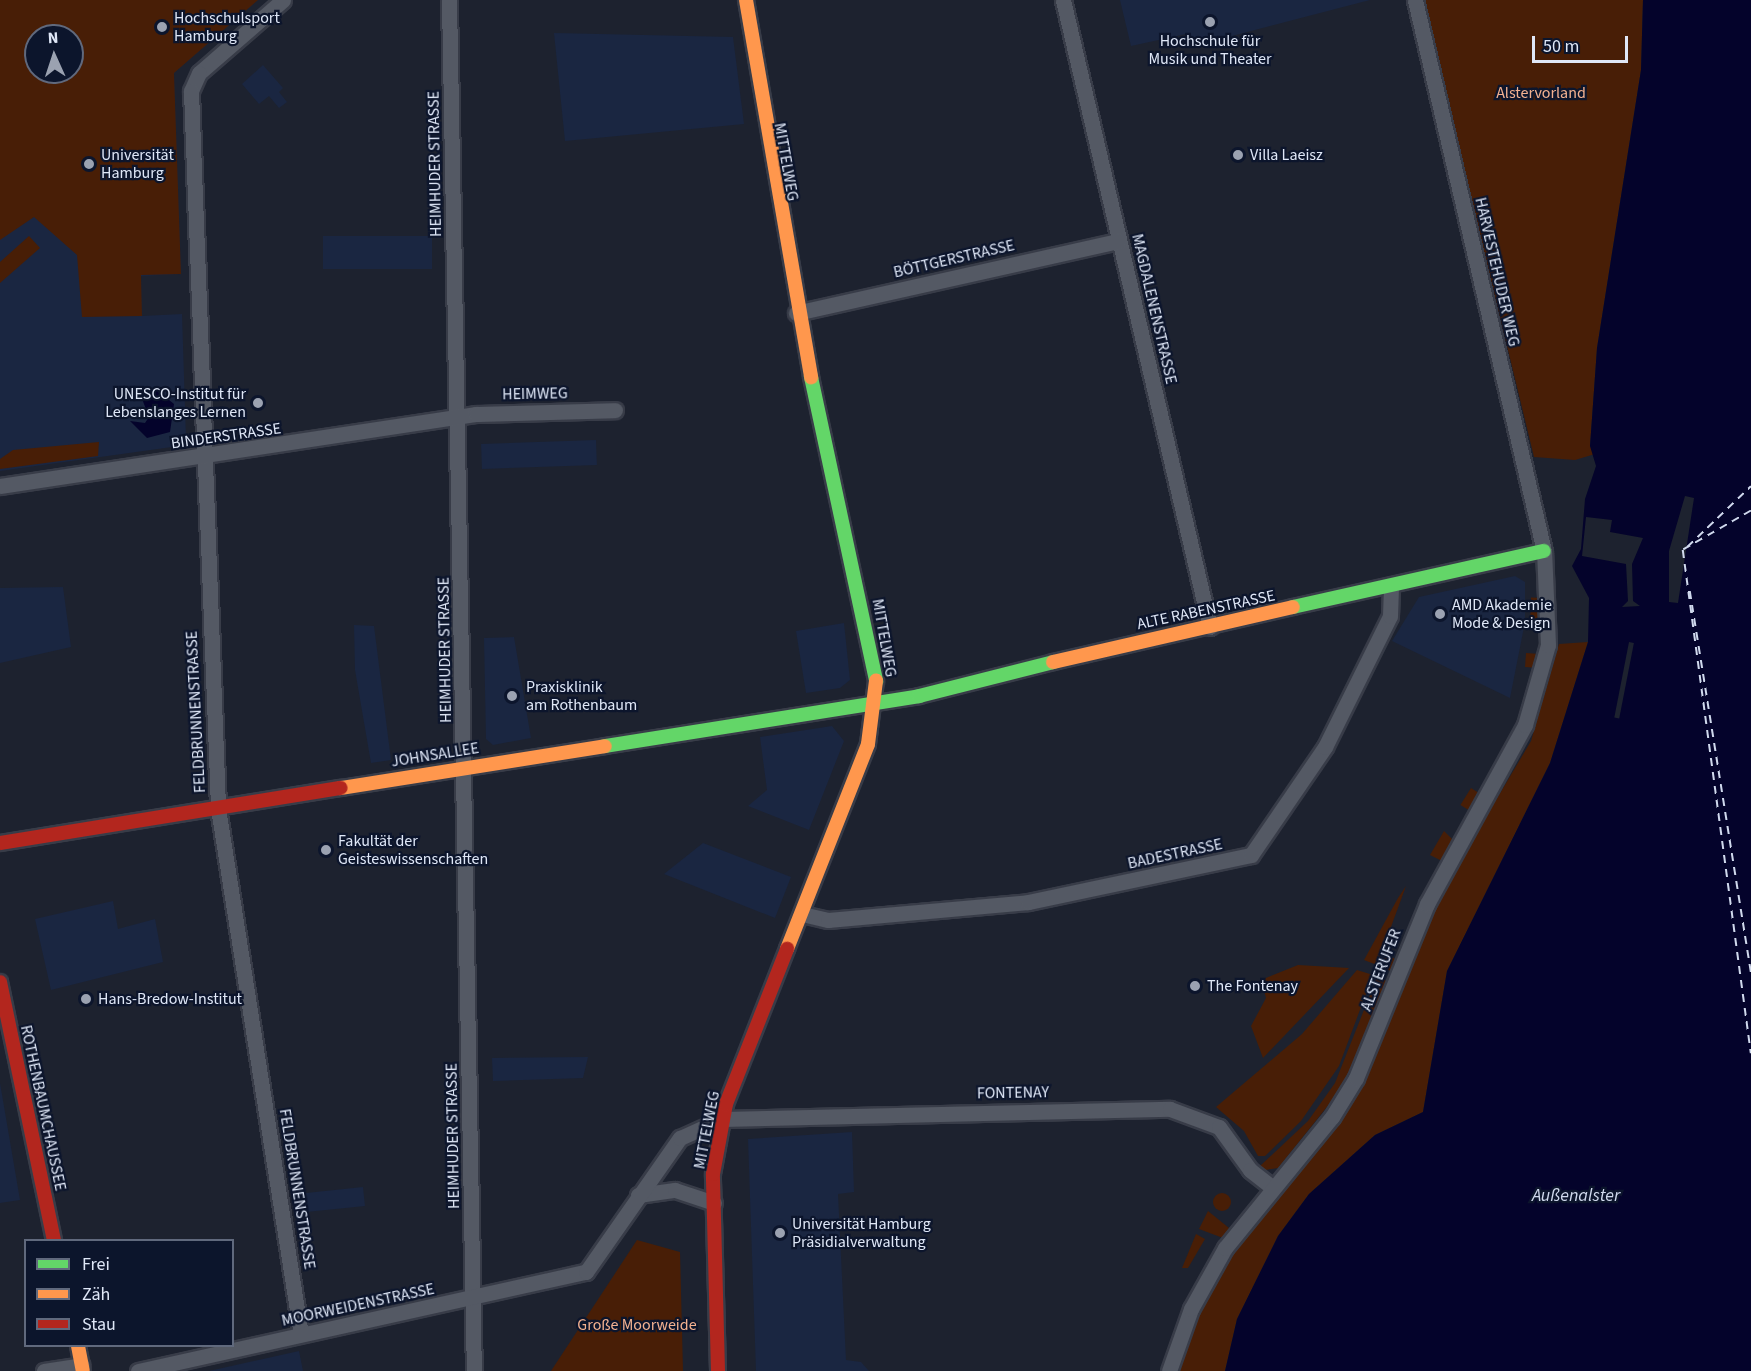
<!DOCTYPE html>
<html>
<head>
<meta charset="utf-8">
<style>
	body { margin:0 }
	#map { position:relative; width:1751px; height:1371px; overflow:hidden; background:#1d222f; font-family:"Source Sans 3",sans-serif }
	div>[style] { position:absolute }
	.built>* { inset:0; background:#1a2641; transform-origin:0 0 }
	.green>* { inset:0; background:#481e06; transform-origin:0 0 }
	.round { border-radius:50% }
	.water>* { inset:0; background:#04032b }
	.pier>* { inset:0; background:#1d222f; transform-origin:0 0 }
	.ferry>* { height:1.5px; margin-top:-0.75px; transform-origin:0; background:repeating-linear-gradient(90deg,#d0d9ed 0 8px,transparent 0 14px) }
	.roads { filter:drop-shadow(2px 0 #383c48) drop-shadow(-2px 0 #383c48) drop-shadow(0 2px #383c48) drop-shadow(0 -2px #383c48) }
	.street>* { height:15px; margin:-7.5px; padding:0 7.5px; transform-origin:7.5px; border-radius:7.5px; background:#545964 }
	.fast>* { height:14px; margin:-7px; padding:0 7px; transform-origin:7px; border-radius:7px; background:#63d668 }
	.slow>* { height:14px; margin:-7px; padding:0 7px; transform-origin:7px; border-radius:7px; background:#ff974d }
	.jam>* { height:14px; margin:-7px; padding:0 7px; transform-origin:7px; border-radius:7px; background:#b3261e }
	.dots>* { width:16px; height:16px; translate:-50% -50%; box-sizing:border-box; border:3px solid #0c152c; border-radius:50% }
	span { translate:-50% -50%; white-space:nowrap; text-align:center; line-height:1.15; -webkit-text-stroke:4.5px #0c152c; paint-order:stroke }
	.poi-label { font-size:16px; color:#dfe7f7 }
	.left { translate:0 -50%; text-align:left }
	.right { translate:-100% -50%; text-align:right }
	.park-label { font-size:16px; color:#f3b190 }
	.street-label { font-size:16px; color:#dfe7f7 }
	.water-label { font-size:18px; color:#d0d9ed; font-style:italic }
	.legend { position:absolute; left:24px; top:1239px; width:210px; height:108px; box-sizing:border-box; background:#0c152c; border:2px solid #60697d; margin:0; padding:8px 10px; list-style:none; font-size:18px; color:#dfe7f7 }
	.legend li { display:flex; align-items:center; gap:12px; height:30px }
	.legend b { width:30px; border:2px solid #60697d }
	.north { position:absolute; left:24px; top:24px; width:60px; height:60px; box-sizing:border-box; background:#0c152c; border:2px solid #60697d; border-radius:50%; rotate:357deg; font-size:16px; font-weight:700; line-height:24px; text-align:center; color:#dfe7f7 }
	.north::after { content:''; display:block; margin:auto; width:21px; height:27px; background:#9ba2b1; clip-path:polygon(50% 0,100% 100%,50% 72%,0 100%) }
	.scale { position:absolute; left:1532px; top:36px; width:96px; height:27px; box-sizing:border-box; border:3px solid #dfe7f7; border-top:0; padding-left:8px; font-size:18px; line-height:21px; white-space:nowrap; color:#dfe7f7; -webkit-text-stroke:4px #0c152c; paint-order:stroke }
</style>
</head>
<body>
<div id="map">
	<div class="built">
		<i style="clip-path:polygon(evenodd,0 0,258px 0,174px 73px,181px 274px,141px 276px,142px 316px,182px 314px,186px 439px,179px 446px,0 471px,0 0,36px 36px,72px 36px,72px 72px,36px 72px,36px 36px)"></i>
		<i style="clip-path:polygon(1120px 0,1370px 0,1190px 47px,1186px 34px,1131px 46px)"></i>
		<i style="clip-path:polygon(554px 33px,733px 37px,744px 124px,565px 141px)"></i>
		<i style="clip-path:polygon(263px 65px,283px 88px,279px 92px,287px 102px,279px 108px,269px 96px,259px 104px,242px 84px)"></i>
		<i style="left:432px;top:236px;width:33px;height:109px;rotate:90deg"></i>
		<i style="left:596px;top:440px;width:25px;height:115px;rotate:88deg"></i>
		<i style="clip-path:polygon(1515px 576px,1525px 582px,1525px 622px,1510px 698px,1392px 641px,1419px 597px)"></i>
		<i style="clip-path:polygon(63px 587px,71px 647px,0 663px,0 588px)"></i>
		<i style="clip-path:polygon(844px 623px,850px 680px,840px 688px,806px 693px,796px 631px)"></i>
		<i style="clip-path:polygon(354px 625px,374px 626px,391px 760px,371px 763px,355px 670px)"></i>
		<i style="clip-path:polygon(514px 637px,531px 738px,493px 745px,486px 739px,484px 638px)"></i>
		<i style="clip-path:polygon(832px 726px,844px 741px,809px 830px,748px 806px,767px 790px,760px 737px)"></i>
		<i style="clip-path:polygon(703px 843px,791px 877px,775px 918px,664px 874px)"></i>
		<i style="clip-path:polygon(113px 901px,118px 929px,155px 919px,163px 962px,51px 990px,35px 919px)"></i>
		<i style="clip-path:polygon(588px 1057px,583px 1078px,493px 1081px,492px 1058px)"></i>
		<i style="clip-path:polygon(0 1083px,20px 1200px,0 1203px)"></i>
		<i style="clip-path:polygon(852px 1132px,854px 1192px,838px 1194px,846px 1360px,861px 1362px,869px 1371px,756px 1371px,748px 1139px)"></i>
		<i style="left:363px;top:1187px;width:19px;height:69px;rotate:84deg"></i>
		<i style="clip-path:polygon(299px 1351px,303px 1371px,209px 1371px)"></i>
	</div>
	<div class="green">
		<i style="clip-path:polygon(evenodd,0 0,258px 0,174px 73px,181px 274px,141px 275px,142px 316px,82px 317px,77px 255px,34px 217px,0 240px,0 0,36px 36px,72px 36px,72px 72px,36px 72px,36px 36px)"></i>
		<i style="clip-path:polygon(1423px 0,1643px 0,1641px 70px,1597px 348px,1590px 446px,1595px 454px,1575px 460px,1534px 457px)"></i>
		<i style="clip-path:polygon(29px 236px,40px 248px,0 283px,0 262px)"></i>
		<i style="clip-path:polygon(99px 442px,98px 456px,0 469px,0 459px,13px 450px)"></i>
		<i style="left:1544px;top:598px;width:32px;height:13px;rotate:92deg"></i>
		<i style="clip-path:polygon(1588px 642px,1550px 763px,1447px 971px,1423px 1112px,1375px 1135px,1309px 1194px,1278px 1236px,1237px 1319px,1225px 1371px,1177px 1371px,1200px 1306px,1233px 1248px,1335px 1120px,1432px 908px,1531px 741px,1559px 644px)"></i>
		<i style="left:1526px;top:653px;width:14px;height:14px;rotate:4deg"></i>
		<i style="left:1471px;top:788px;width:13px;height:20px;rotate:32deg"></i>
		<i style="clip-path:polygon(1444px 831px,1453px 840px,1442px 861px,1430px 855px)"></i>
		<i style="clip-path:polygon(1406px 886px,1377px 965px,1364px 960px,1398px 898px)"></i>
		<i style="left:1386px;top:955px;width:13px;height:13px;rotate:23deg"></i>
		<i style="clip-path:polygon(1298px 965px,1349px 968px,1263px 1058px,1251px 1026px,1266px 998px,1261px 980px)"></i>
		<i style="clip-path:polygon(1357px 970px,1373px 975px,1339px 1066px,1301px 1121px,1265px 1156px,1258px 1156px,1244px 1131px,1216px 1107px,1302px 1034px)"></i>
		<i style="clip-path:polygon(1377px 977px,1390px 982px,1346px 1083px,1278px 1168px,1265px 1170px,1260px 1166px,1308px 1121px,1335px 1083px)"></i>
		<i class="round" style="left:1213px;top:1193px;width:18px;height:18px"></i>
		<i style="clip-path:polygon(1208px 1211px,1229px 1228px,1223px 1238px,1199px 1229px)"></i>
		<i style="clip-path:polygon(1196px 1234px,1205px 1239px,1188px 1268px,1182px 1268px)"></i>
		<i style="clip-path:polygon(637px 1240px,680px 1252px,683px 1371px,551px 1371px)"></i>
	</div>
	<div class="water">
		<i style="clip-path:polygon(1643px 0,1751px 0,1751px 1371px,1225px 1371px,1237px 1319px,1278px 1236px,1309px 1194px,1375px 1135px,1423px 1112px,1447px 971px,1550px 763px,1588px 642px,1589px 598px,1572px 566px,1581px 549px,1585px 499px,1596px 466px,1590px 446px,1597px 348px,1641px 70px)"></i>
		<i style="clip-path:polygon(163px 387px,164px 396px,174px 404px,170px 432px,147px 438px,130px 421px,145px 423px,149px 417px,139px 391px)"></i>
	</div>
	<div class="pier">
		<i style="clip-path:polygon(1685px 496px,1694px 498px,1678px 603px,1669px 602px,1669px 551px)"></i>
		<i style="clip-path:polygon(1586px 517px,1612px 520px,1610px 532px,1643px 538px,1632px 564px,1633px 601px,1640px 606px,1622px 607px,1628px 601px,1626px 564px,1582px 556px)"></i>
		<i style="left:1629px;top:642px;width:5px;height:77px;rotate:11deg"></i>
	</div>
	<div class="ferry">
		<i style="left:1751px;top:511px;width:78px;rotate:150.2deg"></i>
		<i style="left:1683px;top:550px;width:508px;rotate:82.3deg"></i>
		<i style="left:1687px;top:547px;width:88px;rotate:-43.6deg"></i>
		<i style="left:1690px;top:591px;width:387px;rotate:80.9deg"></i>
	</div>
	<div class="roads">
		<div class="street">
			<i style="left:283px;top:0;width:111px;rotate:139deg"></i>
			<i style="left:199px;top:73px;width:20px;rotate:114deg"></i>
			<i style="left:191px;top:91px;width:718px;rotate:87.84deg"></i>
			<i style="left:218px;top:808px;width:533px;rotate:81.05deg"></i>
			<i style="left:449px;top:0;width:1371px;rotate:88.96deg"></i>
			<i style="left:1063px;top:0;width:644px;rotate:76.81deg"></i>
			<i style="left:796px;top:313px;width:331px;rotate:-12.6deg"></i>
			<i style="left:0;top:486px;width:481px;rotate:-8.6deg"></i>
			<i style="left:476px;top:414px;width:139px;rotate:-1.6deg"></i>
			<i style="left:802px;top:914px;width:27px;rotate:13deg"></i>
			<i style="left:828px;top:920px;width:201px;rotate:-5.1deg"></i>
			<i style="left:1028px;top:902px;width:228px;rotate:-11.9deg"></i>
			<i style="left:1251px;top:855px;width:131px;rotate:-55.6deg"></i>
			<i style="left:1325px;top:747px;width:146px;rotate:-63.6deg"></i>
			<i style="left:1390px;top:616px;width:29px;rotate:-88deg"></i>
			<i style="left:638px;top:1195px;width:37px;rotate:-8deg"></i>
			<i style="left:675px;top:1190px;width:41px;rotate:18.4deg"></i>
			<i style="left:44px;top:1371px;width:38px;rotate:-9deg"></i>
			<i style="left:138px;top:1371px;width:459px;rotate:-12.5deg"></i>
			<i style="left:586px;top:1272px;width:164px;rotate:-55deg"></i>
			<i style="left:680px;top:1138px;width:46px;rotate:-24.3deg"></i>
			<i style="left:722px;top:1119px;width:448px;rotate:-1.3deg"></i>
			<i style="left:1170px;top:1109px;width:52px;rotate:20.2deg"></i>
			<i style="left:1219px;top:1127px;width:53px;rotate:54.2deg"></i>
			<i style="left:1250px;top:1170px;width:28px;rotate:38deg"></i>
			<i style="left:1169px;top:1371px;width:66px;rotate:-70.5deg"></i>
			<i style="left:1191px;top:1309px;width:70px;rotate:-60.9deg"></i>
			<i style="left:1225px;top:1248px;width:169px;rotate:-50.8deg"></i>
			<i style="left:1332px;top:1117px;width:46px;rotate:-58.4deg"></i>
			<i style="left:1356px;top:1078px;width:188px;rotate:-67.8deg"></i>
			<i style="left:1427px;top:904px;width:204px;rotate:-61.3deg"></i>
			<i style="left:1525px;top:725px;width:83px;rotate:-74deg"></i>
			<i style="left:1548px;top:645px;width:94px;rotate:-92.4deg"></i>
			<i style="left:1544px;top:551px;width:566px;rotate:-103.18deg"></i>
		</div>
		<div class="fast">
			<i style="left:811px;top:377px;width:311px;rotate:77.9deg"></i>
			<i style="left:1293px;top:607px;width:257px;rotate:-12.6deg"></i>
			<i style="left:605px;top:746px;width:318px;rotate:-9deg"></i>
			<i style="left:919px;top:696px;width:138px;rotate:-14.2deg"></i>
		</div>
		<div class="slow">
			<i style="left:746px;top:0;width:383px;rotate:80.2deg"></i>
			<i style="left:1053px;top:662px;width:246px;rotate:-12.9deg"></i>
			<i style="left:341px;top:788px;width:267px;rotate:-9deg"></i>
			<i style="left:787px;top:949px;width:220px;rotate:-68.4deg"></i>
			<i style="left:868px;top:744px;width:64px;rotate:-82.8deg"></i>
			<i style="left:78px;top:1346px;width:25px;rotate:79deg"></i>
		</div>
		<div class="jam">
			<i style="left:0;top:843px;width:345px;rotate:-9.2deg"></i>
			<i style="left:0;top:982px;width:264px;rotate:78.2deg"></i>
			<i style="left:718px;top:1371px;width:197px;rotate:-91.5deg"></i>
			<i style="left:713px;top:1174px;width:71px;rotate:-79.5deg"></i>
			<i style="left:726px;top:1104px;width:167px;rotate:-68.5deg"></i>
		</div>
	</div>
	<div class="dots">
		<i style="left:1210px;top:22px;background:#9ba2b1"></i>
		<i style="left:162px;top:27px;background:#9ba2b1"></i>
		<i style="left:1238px;top:155px;background:#9ba2b1"></i>
		<i style="left:89px;top:164px;background:#9ba2b1"></i>
		<i style="left:258px;top:403px;background:#9ba2b1"></i>
		<i style="left:1440px;top:614px;background:#9ba2b1"></i>
		<i style="left:512px;top:696px;background:#9ba2b1"></i>
		<i style="left:326px;top:850px;background:#9ba2b1"></i>
		<i style="left:1195px;top:986px;background:#9ba2b1"></i>
		<i style="left:86px;top:999px;background:#9ba2b1"></i>
		<i style="left:780px;top:1233px;background:#9ba2b1"></i>
	</div>
	<div class="poi-label">
		<span class="left" style="left:174px;top:27px">Hochschulsport<br>Hamburg</span>
		<span style="left:1210px;top:50px">Hochschule für<br>Musik und Theater</span>
		<span class="left" style="left:101px;top:164px">Universität<br>Hamburg</span>
		<span class="left" style="left:1250px;top:155px">Villa Laeisz</span>
		<span class="right" style="left:246px;top:403px">UNESCO-Institut für<br>Lebenslanges Lernen</span>
		<span class="left" style="left:1452px;top:614px">AMD Akademie<br>Mode &amp; Design</span>
		<span class="left" style="left:526px;top:696px">Praxisklinik<br>am Rothenbaum</span>
		<span class="left" style="left:338px;top:850px">Fakultät der<br>Geisteswissenschaften</span>
		<span class="left" style="left:1207px;top:986px">The Fontenay</span>
		<span class="left" style="left:98px;top:999px">Hans-Bredow-Institut</span>
		<span class="left" style="left:792px;top:1233px">Universität Hamburg<br>Präsidialverwaltung</span>
	</div>
	<div class="park-label">
		<span style="left:1541px;top:93px">Alstervorland</span>
		<span style="left:637px;top:1325px">Große Moorweide</span>
	</div>
	<div class="street-label">
		<span style="left:786px;top:162px;rotate:80deg">MITTELWEG</span>
		<span style="left:435px;top:164px;rotate:-91deg">HEIMHUDER STRASSE</span>
		<span style="left:954px;top:259px;rotate:-13deg">BÖTTGERSTRASSE</span>
		<span style="left:1497px;top:272px;rotate:77deg">HARVESTEHUDER WEG</span>
		<span style="left:1154px;top:309px;rotate:77deg">MAGDALENENSTRASSE</span>
		<span style="left:535px;top:394px;rotate:-1deg">HEIMWEG</span>
		<span style="left:226px;top:436px;rotate:-8deg">BINDERSTRASSE</span>
		<span style="left:1206px;top:610px;rotate:-12deg">ALTE RABENSTRASSE</span>
		<span style="left:884px;top:638px;rotate:80deg">MITTELWEG</span>
		<span style="left:445px;top:650px;rotate:-91deg">HEIMHUDER STRASSE</span>
		<span style="left:196px;top:712px;rotate:-93deg">FELDBRUNNENSTRASSE</span>
		<span style="left:435px;top:755px;rotate:-9deg">JOHNSALLEE</span>
		<span style="left:1175px;top:854px;rotate:-12deg">BADESTRASSE</span>
		<span style="left:1381px;top:970px;rotate:-69deg">ALSTERUFER</span>
		<span style="left:1013px;top:1093px;rotate:-1deg">FONTENAY</span>
		<span style="left:43px;top:1108px;rotate:78deg">ROTHENBAUMCHAUSSEE</span>
		<span style="left:707px;top:1130px;rotate:-79deg">MITTELWEG</span>
		<span style="left:453px;top:1136px;rotate:-91deg">HEIMHUDER STRASSE</span>
		<span style="left:297px;top:1189px;rotate:81deg">FELDBRUNNENSTRASSE</span>
		<span style="left:358px;top:1305px;rotate:-12deg">MOORWEIDENSTRASSE</span>
	</div>
	<div class="water-label">
		<span style="left:1576px;top:1196px">Außenalster</span>
	</div>
	<ul class="legend">
	<li><b style="height:8px;background:#63d668"></b>Frei</li>
	<li><b style="height:8px;background:#ff974d"></b>Zäh</li>
	<li><b style="height:8px;background:#b3261e"></b>Stau</li>
	</ul>
	<div class="north">N</div>
	<div class="scale">50 m</div>
</div>
</body>
</html>
